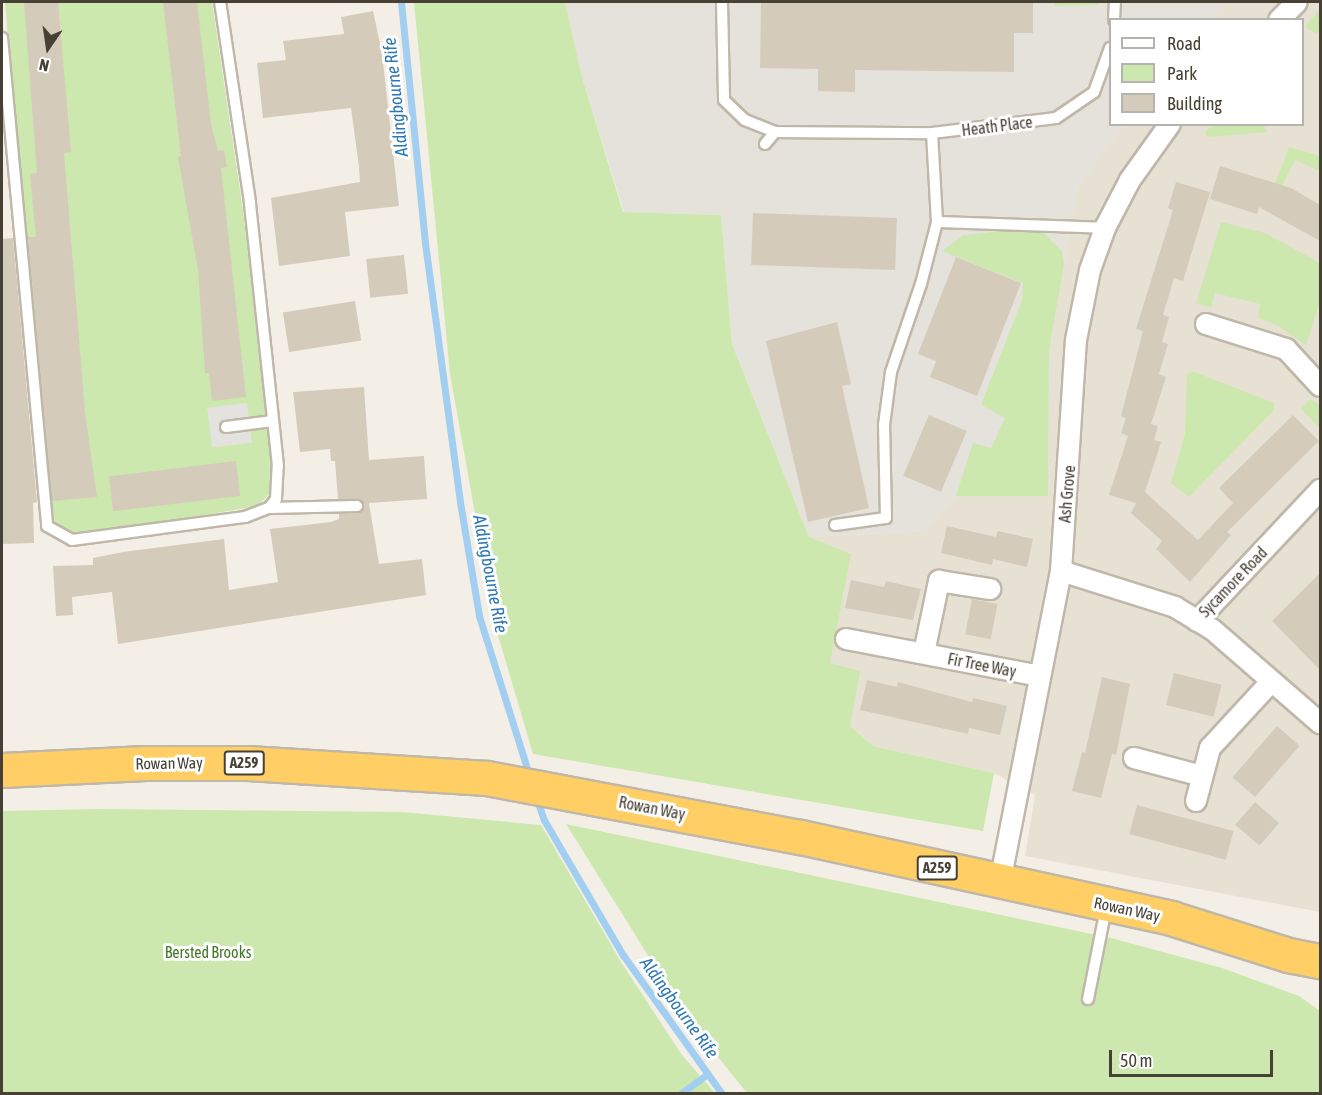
<!DOCTYPE html>
<html>
<head>
<meta charset="utf-8">
<style>
	body { margin:0 }
	#map { position:relative; width:1322px; height:1095px; overflow:hidden; background:#f3efe6; font-family:"Asap Condensed",sans-serif }
	div>[style] { position:absolute }
	.residential>* { inset:0; background:#e7e1d4 }
	.industrial>* { inset:0; background:#e5e1db }
	.green>* { inset:0; background:#cce8ae }
	.parking>* { inset:0; background:#e4e2de; transform-origin:0 0 }
	.stream>* { height:7px; margin:-3.5px; padding:0 3.5px; transform-origin:3.5px; border-radius:3.5px; background:#a1cef1 }
	.building>* { inset:0; background:#d5cbbb; transform-origin:0 0 }
	.roads { filter:drop-shadow(2px 0 #bfb7a8) drop-shadow(-2px 0 #bfb7a8) drop-shadow(0 2px #bfb7a8) drop-shadow(0 -2px #bfb7a8) }
	.lane>* { height:10px; margin:-5px; padding:0 5px; transform-origin:5px; border-radius:5px; background:#fff }
	.street>* { height:20px; margin:-10px; padding:0 10px; transform-origin:10px; border-radius:10px; background:#fff }
	.highway>* { height:33px; margin:-16.5px; padding:0 16.5px; transform-origin:16.5px; border-radius:16.5px; background:#ffcf65 }
	span { translate:-50% -50%; white-space:nowrap; text-align:center; line-height:1.15; -webkit-text-stroke:6px #fff; paint-order:stroke }
	.shield-label span { padding:2px 4px; background:#fff; border:2px solid; border-radius:4px; -webkit-text-stroke-width:0 }
	.shield-label { font-size:15px; color:#464035; font-weight:700 }
	.street-label { font-size:16px; color:#464035 }
	.park-label { font-size:16px; color:#447827 }
	.water-label { font-size:18px; color:#2d77b3; font-style:italic }
	.frame { position:absolute; inset:0; border:3px solid #464035; pointer-events:none }
	.legend { position:absolute; left:1109px; top:18px; width:195px; height:108px; box-sizing:border-box; background:#fff; border:2px solid #b5b3ae; margin:0; padding:8px 10px; list-style:none; font-size:18px; color:#464035 }
	.legend li { display:flex; align-items:center; gap:12px; height:30px }
	.legend b { width:30px; border:2px solid #b5b3ae }
	.north { position:absolute; left:18px; top:18px; width:60px; height:60px; -webkit-text-stroke:4px #fff; paint-order:stroke; rotate:193deg; font-size:16px; font-weight:700; line-height:24px; text-align:center; color:#464035 }
	.north::after { content:''; display:block; margin:auto; width:21px; height:27px; background:#464035; clip-path:polygon(50% 0,100% 100%,50% 72%,0 100%) }
	.scale { position:absolute; left:1109px; top:1050px; width:164px; height:27px; box-sizing:border-box; border:3px solid #464035; border-top:0; padding-left:8px; font-size:18px; line-height:21px; white-space:nowrap; color:#464035; -webkit-text-stroke:4px #fff; paint-order:stroke }
</style>
</head>
<body>
<div id="map">
	<div class="residential">
		<i style="clip-path:polygon(1231px 2px,1320px 2px,1320px 912px,1025px 856px,1035px 795px,994px 773px,873px 746px,850px 726px,829px 664px,809px 537px,924px 531px,956px 496px,1048px 496px,1049px 351px,1077px 187px,1123px 125px,1302px 124px,1302px 20px,1209px 19px)"></i>
	</div>
	<div class="industrial">
		<i style="clip-path:polygon(565px 2px,1231px 2px,1210px 19px,1110px 20px,1110px 124px,1123px 125px,1077px 187px,1049px 351px,1048px 496px,956px 496px,924px 531px,809px 537px,732px 344px,721px 215px,624px 212px,582px 77px)"></i>
	</div>
	<div class="green">
		<i style="clip-path:polygon(5px 2px,212px 2px,243px 211px,273px 476px,270px 493px,258px 506px,97px 533px,77px 534px,56px 525px,48px 505px)"></i>
		<i style="clip-path:polygon(414px 2px,565px 2px,582px 77px,623px 212px,721px 215px,732px 344px,809px 537px,851px 554px,830px 663px,860px 671px,850px 726px,873px 746px,994px 773px,983px 831px,533px 754px,495px 625px,450px 374px)"></i>
		<i style="clip-path:polygon(1054px 2px,1099px 2px,1099px 5px,1054px 6px)"></i>
		<i style="clip-path:polygon(1320px 9px,1320px 28px,1317px 34px,1305px 27px)"></i>
		<i style="clip-path:polygon(1214px 125px,1264px 125px,1267px 132px,1207px 137px,1205px 131px)"></i>
		<i style="clip-path:polygon(1289px 147px,1320px 156px,1320px 171px,1295px 160px,1269px 211px,1269px 200px)"></i>
		<i style="clip-path:polygon(1221px 222px,1265px 233px,1320px 263px,1320px 302px,1306px 345px,1277px 325px,1258px 318px,1260px 304px,1215px 293px,1211px 308px,1196px 303px)"></i>
		<i style="clip-path:polygon(1012px 230px,1044px 233px,1062px 251px,1064px 264px,1049px 351px,1048px 496px,956px 496px,973px 443px,991px 448px,1005px 418px,981px 405px,1022px 300px,1023px 283px,942px 251px,964px 235px)"></i>
		<i style="clip-path:polygon(1192px 371px,1274px 403px,1274px 410px,1189px 497px,1171px 483px,1185px 434px,1187px 375px)"></i>
		<i style="clip-path:polygon(1310px 399px,1320px 405px,1320px 428px,1301px 409px)"></i>
		<i style="clip-path:polygon(98px 809px,402px 812px,541px 825px,621px 962px,682px 1055px,715px 1093px,2px 1093px,2px 811px)"></i>
		<i style="clip-path:polygon(566px 824px,1111px 938px,1222px 968px,1299px 996px,1320px 1011px,1320px 1093px,747px 1093px,689px 1021px)"></i>
	</div>
	<div class="parking">
		<i style="left:247px;top:403px;width:40px;height:40px;rotate:83deg"></i>
	</div>
	<div class="stream">
		<i style="left:401px;top:2px;width:242px;rotate:84.3deg"></i>
		<i style="left:425px;top:243px;width:267px;rotate:82.3deg"></i>
		<i style="left:461px;top:508px;width:109px;rotate:80.5deg"></i>
		<i style="left:479px;top:616px;width:170px;rotate:72.5deg"></i>
		<i style="left:536px;top:797px;width:24px;rotate:71deg"></i>
		<i style="left:544px;top:820px;width:156px;rotate:59.7deg"></i>
		<i style="left:623px;top:955px;width:171px;rotate:54.5deg"></i>
		<i style="left:680px;top:1094px;width:34px;rotate:-36deg"></i>
	</div>
	<div class="building">
		<i style="clip-path:polygon(24px 2px,58px 2px,71px 152px,64px 153px,85px 412px,97px 497px,52px 501px,28px 237px,36px 237px,30px 174px,37px 173px)"></i>
		<i style="clip-path:polygon(163px 2px,197px 2px,211px 124px,218px 151px,224px 150px,227px 167px,221px 168px,246px 397px,212px 401px,209px 373px,205px 373px,198px 270px,178px 157px,181px 156px)"></i>
		<i style="clip-path:polygon(761px 2px,1033px 2px,1033px 33px,1014px 33px,1014px 72px,855px 70px,855px 92px,818px 91px,818px 69px,760px 68px)"></i>
		<i style="clip-path:polygon(373px 11px,382px 53px,399px 206px,345px 212px,350px 256px,279px 266px,271px 198px,360px 182px,359px 167px,351px 108px,263px 118px,257px 63px,286px 60px,283px 41px,344px 34px,341px 17px)"></i>
		<i style="clip-path:polygon(1220px 166px,1291px 188px,1320px 205px,1320px 241px,1259px 207px,1257px 214px,1210px 199px)"></i>
		<i style="clip-path:polygon(1176px 182px,1210px 192px,1183px 281px,1174px 278px,1163px 315px,1169px 317px,1162px 342px,1168px 344px,1159px 374px,1166px 377px,1151px 424px,1158px 426px,1154px 440px,1161px 442px,1145px 492px,1198px 540px,1233px 503px,1219px 488px,1293px 415px,1319px 441px,1227px 532px,1231px 535px,1190px 582px,1156px 549px,1162px 541px,1131px 513px,1136px 503px,1109px 495px,1128px 436px,1121px 433px,1126px 418px,1121px 416px,1143px 331px,1136px 329px,1173px 210px,1168px 208px)"></i>
		<i style="left:753px;top:213px;width:144px;height:52px;rotate:2deg"></i>
		<i style="clip-path:polygon(13px 238px,37px 502px,33px 503px,34px 543px,2px 544px,2px 239px)"></i>
		<i style="left:404px;top:255px;width:39px;height:38px;rotate:84deg"></i>
		<i style="clip-path:polygon(956px 257px,1021px 283px,977px 396px,930px 377px,936px 361px,918px 354px)"></i>
		<i style="left:355px;top:301px;width:40px;height:73px;rotate:81deg"></i>
		<i style="clip-path:polygon(837px 322px,851px 384px,842px 386px,869px 508px,808px 522px,766px 341px)"></i>
		<i style="clip-path:polygon(364px 387px,369px 460px,424px 456px,427px 499px,369px 503px,379px 564px,422px 559px,426px 595px,118px 644px,112px 592px,72px 597px,73px 615px,56px 616px,53px 566px,93px 565px,93px 558px,123px 552px,224px 539px,229px 590px,278px 582px,270px 529px,331px 522px,339px 519px,339px 514px,360px 513px,364px 506px,360px 499px,338px 499px,335px 461px,331px 461px,330px 449px,300px 452px,293px 392px)"></i>
		<i style="left:929px;top:415px;width:41px;height:66px;rotate:23deg"></i>
		<i style="left:236px;top:461px;width:35px;height:128px;rotate:83deg"></i>
		<i style="clip-path:polygon(947px 526px,996px 537px,998px 531px,1033px 539px,1027px 567px,993px 559px,992px 565px,941px 553px)"></i>
		<i style="clip-path:polygon(1320px 573px,1320px 670px,1272px 621px)"></i>
		<i style="clip-path:polygon(851px 580px,884px 587px,886px 581px,921px 589px,913px 620px,845px 608px)"></i>
		<i style="left:972px;top:599px;width:26px;height:36px;rotate:11deg"></i>
		<i style="left:1174px;top:673px;width:49px;height:33px;rotate:14deg"></i>
		<i style="clip-path:polygon(1102px 677px,1130px 684px,1116px 755px,1112px 754px,1101px 798px,1072px 791px,1082px 752px,1085px 753px)"></i>
		<i style="clip-path:polygon(867px 680px,897px 687px,898px 682px,972px 702px,973px 698px,1007px 706px,1000px 735px,969px 728px,968px 734px,860px 710px)"></i>
		<i style="left:1277px;top:726px;width:30px;height:68px;rotate:41deg"></i>
		<i style="left:1255px;top:802px;width:32px;height:30px;rotate:41deg"></i>
		<i style="left:1137px;top:805px;width:100px;height:30px;rotate:15deg"></i>
	</div>
	<div class="roads">
		<div class="lane">
			<i style="left:722px;top:2px;width:98px;rotate:88.8deg"></i>
			<i style="left:724px;top:100px;width:29px;rotate:44deg"></i>
			<i style="left:745px;top:120px;width:32px;rotate:22deg"></i>
			<i style="left:1114px;top:20px;width:18px;rotate:-87deg"></i>
			<i style="left:2px;top:38px;width:490px;rotate:84.7deg"></i>
			<i style="left:47px;top:526px;width:29px;rotate:29deg"></i>
			<i style="left:72px;top:540px;width:175px;rotate:-7.6deg"></i>
			<i style="left:245px;top:517px;width:26px;rotate:-21deg"></i>
			<i style="left:269px;top:508px;width:11px;rotate:-52deg"></i>
			<i style="left:276px;top:499px;width:33px;rotate:-87deg"></i>
			<i style="left:278px;top:466px;width:265px;rotate:-96.1deg"></i>
			<i style="left:250px;top:202px;width:202px;rotate:-98.5deg"></i>
			<i style="left:765px;top:144px;width:16px;rotate:-50deg"></i>
			<i style="left:775px;top:132px;width:157px;rotate:0.4deg"></i>
			<i style="left:937px;top:222px;width:168px;rotate:2deg"></i>
			<i style="left:226px;top:427px;width:47px;rotate:-7.3deg"></i>
			<i style="left:269px;top:508px;width:88px;rotate:-1.3deg"></i>
			<i style="left:835px;top:525px;width:51px;rotate:-7.8deg"></i>
			<i style="left:886px;top:518px;width:93px;rotate:-91.2deg"></i>
			<i style="left:884px;top:425px;width:53px;rotate:-82.5deg"></i>
			<i style="left:891px;top:372px;width:93px;rotate:-71.2deg"></i>
			<i style="left:921px;top:284px;width:64px;rotate:-75.5deg"></i>
			<i style="left:937px;top:222px;width:89px;rotate:-93.2deg"></i>
			<i style="left:932px;top:133px;width:125px;rotate:-6.9deg"></i>
			<i style="left:1056px;top:118px;width:46px;rotate:-34.4deg"></i>
			<i style="left:1094px;top:92px;width:47px;rotate:-70deg"></i>
			<i style="left:1088px;top:999px;width:93px;rotate:-78.8deg"></i>
		</div>
		<div class="street">
			<i style="left:1279px;top:20px;width:25px;rotate:-45deg"></i>
			<i style="left:1206px;top:324px;width:84px;rotate:17.4deg"></i>
			<i style="left:1286px;top:349px;width:50px;rotate:47.4deg"></i>
			<i style="left:1061px;top:571px;width:120px;rotate:17.5deg"></i>
			<i style="left:1175px;top:607px;width:44px;rotate:31.2deg"></i>
			<i style="left:1213px;top:630px;width:142px;rotate:41deg"></i>
			<i style="left:1197px;top:621px;width:180px;rotate:-46.8deg"></i>
			<i style="left:846px;top:639px;width:197px;rotate:10.8deg"></i>
			<i style="left:924px;top:653px;width:74px;rotate:-78.2deg"></i>
			<i style="left:939px;top:581px;width:52px;rotate:8.9deg"></i>
			<i style="left:1134px;top:758px;width:70px;rotate:14.8deg"></i>
			<i style="left:1196px;top:801px;width:55px;rotate:-75.2deg"></i>
			<i style="left:1210px;top:748px;width:90px;rotate:-47.3deg"></i>
			<i style="left:1000px;top:882px;width:317px;rotate:-78.9deg"></i>
			<i style="left:1061px;top:571px;width:231px;rotate:-86.3deg"></i>
			<i style="left:1076px;top:340px;width:71px;rotate:-78.7deg"></i>
			<i style="left:1090px;top:270px;width:45px;rotate:-70.3deg"></i>
			<i style="left:1105px;top:228px;width:54px;rotate:-62.5deg"></i>
			<i style="left:1130px;top:180px;width:69px;rotate:-54.5deg"></i>
		</div>
		<div class="highway">
			<i style="left:2px;top:770px;width:143px;rotate:-2.8deg"></i>
			<i style="left:145px;top:763px;width:103px"></i>
			<i style="left:248px;top:763px;width:239px;rotate:3.6deg"></i>
			<i style="left:487px;top:778px;width:319px;rotate:10.7deg"></i>
			<i style="left:800px;top:837px;width:380px;rotate:12.3deg"></i>
			<i style="left:1171px;top:918px;width:123px;rotate:17.5deg"></i>
			<i style="left:1288px;top:955px;width:33px;rotate:11deg"></i>
		</div>
	</div>
	<div class="shield-label">
		<span style="left:244px;top:763px">A259</span>
		<span style="left:937px;top:868px">A259</span>
	</div>
	<div class="street-label">
		<span style="left:997px;top:126px;rotate:-7deg">Heath Place</span>
		<span style="left:1067px;top:494px;rotate:-85deg">Ash Grove</span>
		<span style="left:1233px;top:582px;rotate:-46deg">Sycamore Road</span>
		<span style="left:982px;top:665px;rotate:11deg">Fir Tree Way</span>
		<span style="left:169px;top:763px;rotate:-1deg">Rowan Way</span>
		<span style="left:652px;top:808px;rotate:11deg">Rowan Way</span>
		<span style="left:1127px;top:909px;rotate:12deg">Rowan Way</span>
	</div>
	<div class="park-label">
		<span style="left:208px;top:952px">Bersted Brooks</span>
	</div>
	<div class="water-label">
		<span style="left:396px;top:97px;rotate:-96deg">Aldingbourne Rife</span>
		<span style="left:490px;top:574px;rotate:79deg">Aldingbourne Rife</span>
		<span style="left:679px;top:1008px;rotate:54deg">Aldingbourne Rife</span>
	</div>
	<div class="frame"></div>
	<ul class="legend">
	<li><b style="height:8px;background:#fff"></b>Road</li>
	<li><b style="height:16px;background:#cce8ae"></b>Park</li>
	<li><b style="height:16px;background:#d5cbbb"></b>Building</li>
	</ul>
	<div class="north">N</div>
	<div class="scale">50 m</div>
</div>
</body>
</html>
